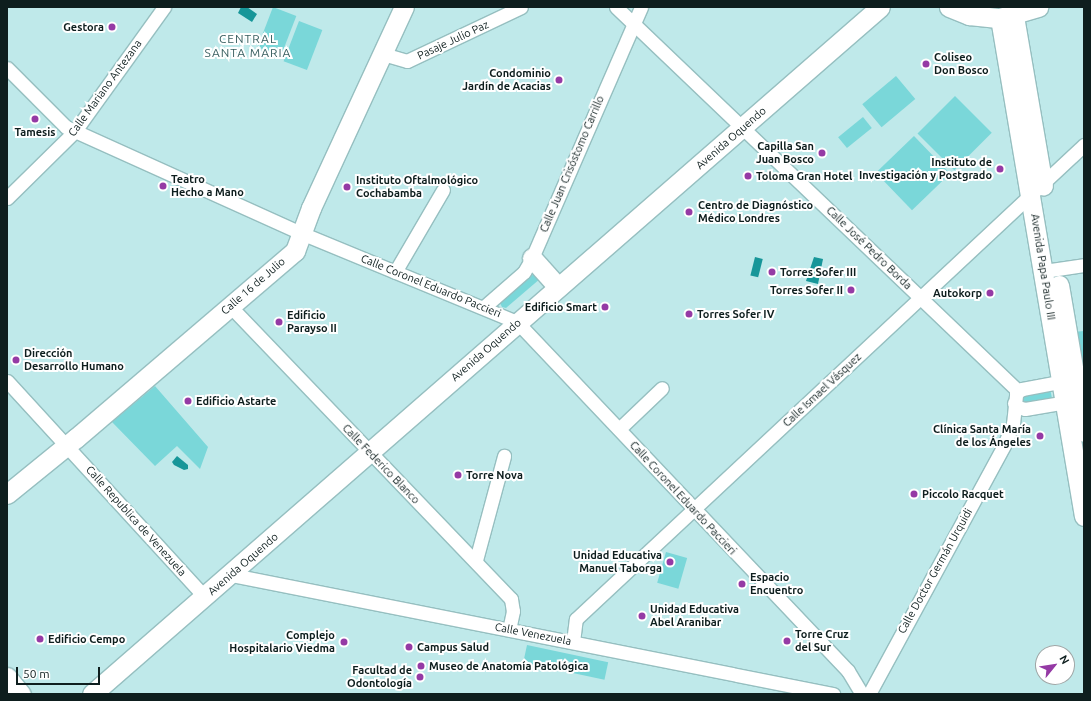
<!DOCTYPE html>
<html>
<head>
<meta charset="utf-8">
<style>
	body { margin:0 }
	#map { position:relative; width:1091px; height:701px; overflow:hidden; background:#bfe9ea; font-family:Ubuntu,sans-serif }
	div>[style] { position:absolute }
	.green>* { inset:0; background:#7ad7d9; transform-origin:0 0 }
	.water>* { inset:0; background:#179699; transform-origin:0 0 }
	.roads { filter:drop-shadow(1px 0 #96bfc0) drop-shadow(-1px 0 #96bfc0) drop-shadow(0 1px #96bfc0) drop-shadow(0 -1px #96bfc0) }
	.minor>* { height:13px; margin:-6.5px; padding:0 6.5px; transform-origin:6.5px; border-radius:6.5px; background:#fff }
	.secondary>* { height:19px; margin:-9.5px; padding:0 9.5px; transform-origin:9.5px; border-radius:9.5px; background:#fff }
	.dots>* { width:11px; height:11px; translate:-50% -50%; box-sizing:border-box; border:2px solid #fff; border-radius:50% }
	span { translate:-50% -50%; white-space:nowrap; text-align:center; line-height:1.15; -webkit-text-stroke:4px #fff; paint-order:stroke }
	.poi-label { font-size:11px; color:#0e1e1e; font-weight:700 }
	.right { translate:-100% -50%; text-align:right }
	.left { translate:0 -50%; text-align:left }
	.street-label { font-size:11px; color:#0e1e1e }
	.neighbourhood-label { font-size:12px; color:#385e5f; letter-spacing:1px }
	.frame { position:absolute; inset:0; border:8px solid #0e1e1e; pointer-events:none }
	.north { position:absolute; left:1035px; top:645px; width:40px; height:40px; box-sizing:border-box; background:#fff; border:1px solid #9fa5a5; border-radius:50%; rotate:60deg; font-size:11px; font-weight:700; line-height:16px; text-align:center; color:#0e1e1e }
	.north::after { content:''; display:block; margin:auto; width:14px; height:18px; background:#953aa5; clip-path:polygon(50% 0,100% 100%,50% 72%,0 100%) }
	.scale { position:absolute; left:16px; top:667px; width:84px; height:18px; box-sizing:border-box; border:2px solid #0e1e1e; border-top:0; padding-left:5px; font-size:12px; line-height:14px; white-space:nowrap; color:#0e1e1e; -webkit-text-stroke:3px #fff; paint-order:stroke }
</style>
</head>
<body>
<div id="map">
	<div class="green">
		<i style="left:273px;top:7px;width:25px;height:43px;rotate:21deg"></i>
		<i style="left:299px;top:21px;width:25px;height:43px;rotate:21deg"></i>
		<i style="left:896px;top:76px;width:30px;height:44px;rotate:50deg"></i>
		<i style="left:955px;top:96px;width:52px;height:53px;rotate:45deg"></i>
		<i style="left:863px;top:117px;width:14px;height:32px;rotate:51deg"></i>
		<i style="left:914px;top:136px;width:52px;height:53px;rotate:46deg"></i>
		<i style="clip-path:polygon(536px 272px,541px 278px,506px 308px,502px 307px,500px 303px)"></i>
		<i style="clip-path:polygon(1084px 331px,1084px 371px,1080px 346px,1073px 332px)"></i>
		<i style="clip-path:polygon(155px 386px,208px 447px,200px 469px,177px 446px,155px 466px,112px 422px)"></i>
		<i style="clip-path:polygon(1050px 389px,1052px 398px,1026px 404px,1021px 402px,1021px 395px)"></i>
		<i style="left:666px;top:552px;width:22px;height:32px;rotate:16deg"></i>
		<i style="left:527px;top:645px;width:83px;height:18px;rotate:12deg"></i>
	</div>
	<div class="water">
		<i style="clip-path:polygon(241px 7px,247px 7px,257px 14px,252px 22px,238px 13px)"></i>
		<i style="left:755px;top:257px;width:8px;height:19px;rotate:14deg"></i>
		<i style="clip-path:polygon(814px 257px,823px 259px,818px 284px,806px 281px)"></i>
		<i style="clip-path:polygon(177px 456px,188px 465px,188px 469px,184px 470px,174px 465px,172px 462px)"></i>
	</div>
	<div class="roads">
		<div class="minor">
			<i style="left:616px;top:7px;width:556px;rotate:43.69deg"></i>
			<i style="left:383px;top:54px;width:25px;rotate:16deg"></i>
			<i style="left:407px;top:61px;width:126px;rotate:-25.3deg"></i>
			<i style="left:7px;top:68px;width:83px;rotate:45deg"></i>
			<i style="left:66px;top:127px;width:258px;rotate:24.3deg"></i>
			<i style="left:301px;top:233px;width:234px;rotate:22.4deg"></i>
			<i style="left:517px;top:322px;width:481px;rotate:46.5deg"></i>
			<i style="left:848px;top:671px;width:27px;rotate:59deg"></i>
			<i style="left:7px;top:198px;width:95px;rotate:-44.6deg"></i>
			<i style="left:75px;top:131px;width:153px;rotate:-54.3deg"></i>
			<i style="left:1044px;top:271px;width:40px;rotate:-8.5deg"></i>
			<i style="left:395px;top:272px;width:95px;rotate:-59.7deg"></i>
			<i style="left:230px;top:306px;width:406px;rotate:46.2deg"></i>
			<i style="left:511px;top:599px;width:12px;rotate:81deg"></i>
			<i style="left:513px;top:611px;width:19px;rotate:102deg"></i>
			<i style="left:484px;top:307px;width:53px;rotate:-41.2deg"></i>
			<i style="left:524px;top:272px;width:16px;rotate:-60deg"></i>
			<i style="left:532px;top:258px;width:274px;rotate:-66.5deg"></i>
			<i style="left:7px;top:381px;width:293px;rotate:47.5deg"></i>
			<i style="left:1014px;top:403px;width:6px;rotate:45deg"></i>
			<i style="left:1018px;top:407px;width:7px;rotate:16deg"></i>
			<i style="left:1025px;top:409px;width:49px;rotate:-9.5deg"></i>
			<i style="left:619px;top:429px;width:59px;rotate:-43.6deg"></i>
			<i style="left:476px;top:560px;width:108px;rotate:-74.9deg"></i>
			<i style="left:232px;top:575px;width:613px;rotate:11.2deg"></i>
			<i style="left:573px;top:642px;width:23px;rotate:-83deg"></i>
			<i style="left:576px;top:619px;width:695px;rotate:-43.02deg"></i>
			<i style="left:869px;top:694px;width:283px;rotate:-61.5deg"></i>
			<i style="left:1004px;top:445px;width:23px;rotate:-67deg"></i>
			<i style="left:1013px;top:424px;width:31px;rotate:-84deg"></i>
			<i style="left:1016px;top:393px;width:7px;rotate:-34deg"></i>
			<i style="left:1022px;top:389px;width:49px;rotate:-10.6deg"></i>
		</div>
		<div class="secondary">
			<i style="left:949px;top:7px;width:22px;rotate:22deg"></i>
			<i style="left:969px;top:15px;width:31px;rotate:6deg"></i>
			<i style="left:1000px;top:18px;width:40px;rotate:-16deg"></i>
			<i style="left:1014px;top:16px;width:172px;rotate:80.3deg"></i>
			<i style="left:1000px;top:18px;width:505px;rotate:80.43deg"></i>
			<i style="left:532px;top:258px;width:39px;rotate:48deg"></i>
			<i style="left:1059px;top:285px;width:149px;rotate:80.3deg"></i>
			<i style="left:7px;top:494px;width:89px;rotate:-39.1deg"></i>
			<i style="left:76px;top:438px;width:288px;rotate:-40.5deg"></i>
			<i style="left:295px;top:251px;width:46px;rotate:-69.6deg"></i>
			<i style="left:311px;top:208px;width:221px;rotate:-65.2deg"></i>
			<i style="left:7px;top:677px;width:22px;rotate:51deg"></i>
			<i style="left:92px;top:694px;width:1045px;rotate:-41.08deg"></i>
		</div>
	</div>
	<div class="dots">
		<i style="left:112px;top:27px;background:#953aa5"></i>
		<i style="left:926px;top:64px;background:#953aa5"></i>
		<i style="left:559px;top:80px;background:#953aa5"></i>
		<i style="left:35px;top:119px;background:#953aa5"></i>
		<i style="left:822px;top:153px;background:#953aa5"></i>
		<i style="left:1000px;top:169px;background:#953aa5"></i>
		<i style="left:748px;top:176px;background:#953aa5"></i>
		<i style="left:163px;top:186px;background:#953aa5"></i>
		<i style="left:347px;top:187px;background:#953aa5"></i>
		<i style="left:689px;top:212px;background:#953aa5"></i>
		<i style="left:772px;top:272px;background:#953aa5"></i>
		<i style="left:851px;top:290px;background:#953aa5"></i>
		<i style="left:990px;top:293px;background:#953aa5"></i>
		<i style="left:605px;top:307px;background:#953aa5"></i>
		<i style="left:689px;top:314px;background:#953aa5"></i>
		<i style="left:279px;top:322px;background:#953aa5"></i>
		<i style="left:16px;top:360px;background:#953aa5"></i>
		<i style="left:188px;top:401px;background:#953aa5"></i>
		<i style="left:1040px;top:436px;background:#953aa5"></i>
		<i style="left:458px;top:475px;background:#953aa5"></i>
		<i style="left:914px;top:494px;background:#953aa5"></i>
		<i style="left:670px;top:562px;background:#953aa5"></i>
		<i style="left:742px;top:584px;background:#953aa5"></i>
		<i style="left:642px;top:616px;background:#953aa5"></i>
		<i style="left:40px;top:639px;background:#953aa5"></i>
		<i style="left:787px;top:641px;background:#953aa5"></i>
		<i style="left:344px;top:642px;background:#953aa5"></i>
		<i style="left:409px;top:647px;background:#953aa5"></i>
		<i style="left:421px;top:666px;background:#953aa5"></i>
		<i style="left:420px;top:677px;background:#953aa5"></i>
	</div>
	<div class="poi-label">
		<span class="right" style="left:104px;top:27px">Gestora</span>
		<span class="left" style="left:934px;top:64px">Coliseo<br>Don Bosco</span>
		<span class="right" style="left:551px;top:80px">Condominio<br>Jardín de Acacias</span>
		<span style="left:35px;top:132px">Tamesis</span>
		<span class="right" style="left:814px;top:153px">Capilla San<br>Juan Bosco</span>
		<span class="right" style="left:992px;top:169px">Instituto de<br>Investigación y Postgrado</span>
		<span class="left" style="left:756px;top:176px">Toloma Gran Hotel</span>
		<span class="left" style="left:171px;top:186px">Teatro<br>Hecho a Mano</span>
		<span class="left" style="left:356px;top:187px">Instituto Oftalmológico<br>Cochabamba</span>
		<span class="left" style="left:698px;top:212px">Centro de Diagnóstico<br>Médico Londres</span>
		<span class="left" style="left:780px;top:272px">Torres Sofer III</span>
		<span class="right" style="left:843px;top:290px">Torres Sofer II</span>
		<span class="right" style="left:982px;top:293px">Autokorp</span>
		<span class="right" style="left:597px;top:307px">Edificio Smart</span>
		<span class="left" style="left:697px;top:314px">Torres Sofer IV</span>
		<span class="left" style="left:287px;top:322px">Edificio<br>Parayso II</span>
		<span class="left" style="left:24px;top:360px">Dirección<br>Desarrollo Humano</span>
		<span class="left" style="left:196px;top:401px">Edificio Astarte</span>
		<span class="right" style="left:1031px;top:436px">Clínica Santa María<br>de los Ángeles</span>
		<span class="left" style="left:466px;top:475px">Torre Nova</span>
		<span class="left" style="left:922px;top:494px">Piccolo Racquet</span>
		<span class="right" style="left:662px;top:562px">Unidad Educativa<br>Manuel Taborga</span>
		<span class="left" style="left:750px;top:584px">Espacio<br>Encuentro</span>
		<span class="left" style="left:650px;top:616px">Unidad Educativa<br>Abel Aranibar</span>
		<span class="left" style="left:795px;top:641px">Torre Cruz<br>del Sur</span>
		<span class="right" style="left:335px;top:642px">Complejo<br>Hospitalario Viedma</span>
		<span class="left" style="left:48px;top:639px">Edificio Cempo</span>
		<span class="left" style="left:417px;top:647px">Campus Salud</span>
		<span class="left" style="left:429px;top:666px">Museo de Anatomía Patológica</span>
		<span class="right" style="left:412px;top:677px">Facultad de<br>Odontología</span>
	</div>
	<div class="street-label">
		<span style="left:453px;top:40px;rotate:-25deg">Pasaje Julio Paz</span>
		<span style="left:105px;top:88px;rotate:-54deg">Calle Mariano Antezana</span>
		<span style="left:731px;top:138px;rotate:-41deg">Avenida Oquendo</span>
		<span style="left:572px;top:164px;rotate:-67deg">Calle Juan Crisóstomo Carrillo</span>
		<span style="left:869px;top:248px;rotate:44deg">Calle José Pedro Borda</span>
		<span style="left:1043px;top:267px;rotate:81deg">Avenida Papa Paulo III</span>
		<span style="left:253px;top:286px;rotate:-41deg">Calle 16 de Julio</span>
		<span style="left:431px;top:286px;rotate:22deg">Calle Coronel Eduardo Paccieri</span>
		<span style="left:486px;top:350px;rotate:-41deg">Avenida Oquendo</span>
		<span style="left:822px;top:390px;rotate:-43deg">Calle Ismael Vásquez</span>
		<span style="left:381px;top:464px;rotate:46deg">Calle Federico Blanco</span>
		<span style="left:683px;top:498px;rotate:47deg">Calle Coronel Eduardo Paccieri</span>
		<span style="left:136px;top:521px;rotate:48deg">Calle Republica de Venezuela</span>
		<span style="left:243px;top:564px;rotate:-41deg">Avenida Oquendo</span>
		<span style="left:935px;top:571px;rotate:-61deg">Calle Doctor Germán Urquidi</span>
		<span style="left:533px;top:634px;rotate:11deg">Calle Venezuela</span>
	</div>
	<div class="neighbourhood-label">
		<span style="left:248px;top:46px">CENTRAL<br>SANTA MARIA</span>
	</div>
	<div class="frame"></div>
	<div class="north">N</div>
	<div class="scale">50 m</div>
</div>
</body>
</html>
